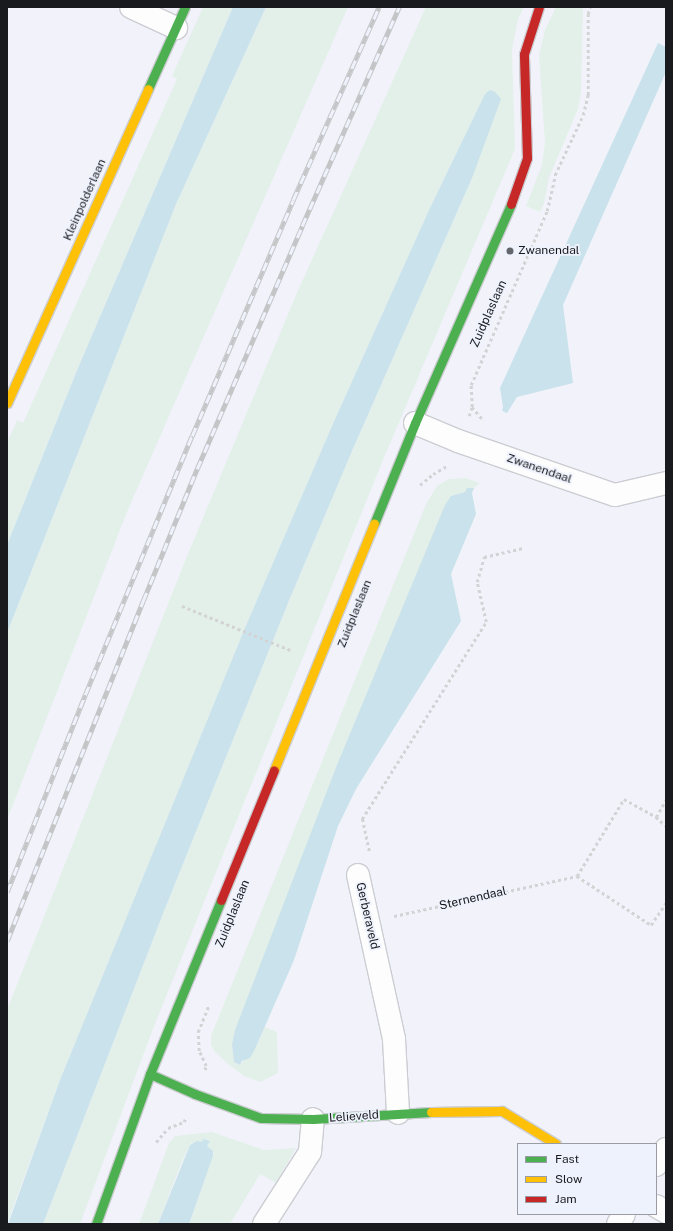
<!DOCTYPE html>
<html>
<head>
<meta charset="utf-8">
<style>
	body { margin:0 }
	#map { position:relative; width:673px; height:1231px; overflow:hidden; background:#f2f3fa; font-family:"Public Sans",sans-serif }
	div>[style] { position:absolute }
	.green>* { inset:0; background:#e3efe9 }
	.water>* { inset:0; background:#c9e2eb }
	.path>* { height:2.5px; margin-top:-1.25px; transform-origin:0; background:repeating-linear-gradient(90deg,#d3d3d5 0 3px,transparent 0 6px) }
	.roads { filter:drop-shadow(1px 0 #cccdd2) drop-shadow(-1px 0 #cccdd2) drop-shadow(0 1px #cccdd2) drop-shadow(0 -1px #cccdd2) }
	.street>* { height:22px; margin:-11px; padding:0 11px; transform-origin:11px; border-radius:11px; background:#fdfdfe }
	.fast>* { height:9px; margin:-4.5px; padding:0 4.5px; transform-origin:4.5px; border-radius:4.5px; background:#4caf50 }
	.slow>* { height:9px; margin:-4.5px; padding:0 4.5px; transform-origin:4.5px; border-radius:4.5px; background:#ffc107 }
	.jam>* { height:9px; margin:-4.5px; padding:0 4.5px; transform-origin:4.5px; border-radius:4.5px; background:#c62828 }
	.rail>* { height:4.5px; margin-top:-2.25px; transform-origin:0; background:repeating-linear-gradient(90deg,#eef2fd 0 9px,#c4c5c7 0 18px); box-sizing:border-box; border-block:1px solid #c4c5c7 }
	.dots>* { width:11px; height:11px; translate:-50% -50%; box-sizing:border-box; border:2px solid #eef2fd; border-radius:50% }
	span { translate:-50% -50%; white-space:nowrap; text-align:center; line-height:1.15; -webkit-text-stroke:3.5px #eef2fd; paint-order:stroke }
	.street-label { font-size:12px; color:#191a1e }
	.poi-label { font-size:12px; color:#191a1e }
	.left { translate:0 -50%; text-align:left }
	.frame { position:absolute; inset:0; border:8px solid #191a1e; pointer-events:none }
	.legend { position:absolute; left:517px; top:1143px; width:140px; height:72px; box-sizing:border-box; background:#eef2fd; border:1px solid #999ca4; margin:0; padding:5px 7px; list-style:none; font-size:12px; color:#191a1e }
	.legend li { display:flex; align-items:center; gap:8px; height:20px }
	.legend b { width:20px; border:1px solid #999ca4 }
</style>
</head>
<body>
<div id="map">
	<div class="green">
		<i style="clip-path:polygon(203px 7px,233px 7px,78px 368px,7px 545px,7px 443px,17px 420px,23px 423px,177px 79px,172px 76px)"></i>
		<i style="clip-path:polygon(266px 7px,348px 7px,127px 512px,7px 820px,7px 633px,176px 204px)"></i>
		<i style="clip-path:polygon(426px 7px,524px 7px,518px 19px,512px 49px,515px 149px,383px 460px,247px 795px,153px 1029px,80px 1224px,43px 1224px,164px 911px,288px 603px,352px 451px,472px 178px,486px 92px,429px 210px,332px 426px,242px 636px,60px 1080px,7px 1224px,7px 1010px,185px 561px,296px 295px)"></i>
		<i style="clip-path:polygon(556px 7px,583px 7px,581px 92px,578px 109px,549px 178px,544px 204px,540px 212px,526px 206px,542px 165px,545px 143px,539px 55px,545px 30px)"></i>
		<i style="clip-path:polygon(465px 478px,480px 483px,474px 488px,468px 488px,465px 492px,451px 496px,232px 1045px,234px 1062px,240px 1065px,255px 1049px,265px 1027px,277px 1032px,278px 1073px,260px 1082px,244px 1076px,228px 1064px,215px 1052px,211px 1045px,211px 1036px,426px 504px,437px 486px,449px 479px)"></i>
		<i style="clip-path:polygon(212px 1132px,264px 1150px,296px 1148px,276px 1183px,260px 1174px,230px 1224px,189px 1224px,214px 1153px,207px 1146px,209px 1141px,203px 1139px,202px 1142px,191px 1143px,182px 1161px,158px 1224px,139px 1224px,169px 1143px,175px 1136px)"></i>
	</div>
	<div class="water">
		<i style="clip-path:polygon(233px 7px,266px 7px,176px 204px,7px 633px,7px 545px,78px 368px)"></i>
		<i style="clip-path:polygon(658px 43px,666px 47px,666px 72px,563px 305px,573px 383px,517px 397px,507px 413px,504px 412px,502px 410px,503px 407px,500px 388px)"></i>
		<i style="clip-path:polygon(490px 90px,495px 92px,501px 99px,472px 178px,352px 451px,288px 603px,164px 911px,43px 1224px,8px 1224px,60px 1080px,245px 628px,332px 426px,429px 210px,485px 94px)"></i>
		<i style="clip-path:polygon(467px 488px,474px 488px,472px 493px,476px 514px,451px 574px,461px 621px,356px 789px,338px 826px,294px 960px,255px 1049px,250px 1058px,242px 1061px,240px 1065px,234px 1062px,232px 1045px,235px 1030px,337px 765px,445px 505px,451px 496px,465px 492px)"></i>
		<i style="clip-path:polygon(203px 1139px,210px 1141px,207px 1146px,213px 1151px,213px 1156px,189px 1224px,158px 1224px,190px 1145px,197px 1141px,202px 1142px)"></i>
	</div>
	<div class="path">
		<i style="left:472px;top:407px;width:18px;rotate:49deg"></i>
		<i style="left:469px;top:416px;width:9px;rotate:-72deg"></i>
		<i style="left:472px;top:407px;width:22px;rotate:-93deg"></i>
		<i style="left:471px;top:385px;width:190px;rotate:-66.4deg"></i>
		<i style="left:547px;top:211px;width:37px;rotate:-77deg"></i>
		<i style="left:555px;top:175px;width:66px;rotate:-65deg"></i>
		<i style="left:583px;top:115px;width:21px;rotate:-76deg"></i>
		<i style="left:588px;top:95px;width:81px;rotate:-90deg"></i>
		<i style="left:588px;top:14px;width:7px;rotate:-74deg"></i>
		<i style="left:420px;top:485px;width:17px;rotate:-40deg"></i>
		<i style="left:433px;top:474px;width:16px;rotate:-30deg"></i>
		<i style="left:182px;top:606px;width:120px;rotate:22.1deg"></i>
		<i style="left:656px;top:817px;width:20px;rotate:-60deg"></i>
		<i style="left:369px;top:851px;width:33px;rotate:-102deg"></i>
		<i style="left:362px;top:819px;width:233px;rotate:-57.8deg"></i>
		<i style="left:486px;top:622px;width:41px;rotate:-102.7deg"></i>
		<i style="left:477px;top:582px;width:26px;rotate:-74deg"></i>
		<i style="left:484px;top:557px;width:39px;rotate:-13deg"></i>
		<i style="left:577px;top:876px;width:89px;rotate:33.5deg"></i>
		<i style="left:651px;top:925px;width:27px;rotate:-56deg"></i>
		<i style="left:394px;top:916px;width:187px;rotate:-12.3deg"></i>
		<i style="left:577px;top:876px;width:90px;rotate:-58.6deg"></i>
		<i style="left:624px;top:799px;width:37px;rotate:29deg"></i>
		<i style="left:656px;top:817px;width:13px;rotate:42deg"></i>
		<i style="left:205px;top:1070px;width:4px;rotate:-76deg"></i>
		<i style="left:206px;top:1066px;width:17px;rotate:-115deg"></i>
		<i style="left:199px;top:1051px;width:19px;rotate:-93deg"></i>
		<i style="left:198px;top:1032px;width:29px;rotate:-68deg"></i>
		<i style="left:156px;top:1142px;width:18px;rotate:-49deg"></i>
		<i style="left:168px;top:1128px;width:17px;rotate:-21deg"></i>
		<i style="left:184px;top:1122px;width:3px;rotate:-72deg"></i>
	</div>
	<div class="roads">
		<div class="street">
			<i style="left:131px;top:7px;width:50px;rotate:25deg"></i>
			<i style="left:415px;top:423px;width:47px;rotate:22.7deg"></i>
			<i style="left:458px;top:441px;width:166px;rotate:19deg"></i>
			<i style="left:615px;top:495px;width:52px;rotate:-13.2deg"></i>
			<i style="left:358px;top:875px;width:168px;rotate:77.6deg"></i>
			<i style="left:394px;top:1039px;width:74px;rotate:86.9deg"></i>
			<i style="left:656px;top:1165px;width:19px;rotate:-58deg"></i>
			<i style="left:656px;top:1206px;width:12px;rotate:31deg"></i>
			<i style="left:264px;top:1224px;width:85px;rotate:-57.4deg"></i>
			<i style="left:310px;top:1152px;width:33px;rotate:-85deg"></i>
			<i style="left:618px;top:1224px;width:12px;rotate:-59deg"></i>
		</div>
		<div class="fast">
			<i style="left:148px;top:89px;width:90px;rotate:-65.7deg"></i>
			<i style="left:374px;top:524px;width:109px;rotate:-67.9deg"></i>
			<i style="left:415px;top:423px;width:239px;rotate:-66.3deg"></i>
			<i style="left:150px;top:1074px;width:49px;rotate:24deg"></i>
			<i style="left:195px;top:1094px;width:70px;rotate:20deg"></i>
			<i style="left:261px;top:1118px;width:52px;rotate:1.1deg"></i>
			<i style="left:313px;top:1119px;width:118px;rotate:-3.4deg"></i>
			<i style="left:96px;top:1224px;width:159px;rotate:-70.2deg"></i>
			<i style="left:150px;top:1074px;width:188px;rotate:-67.8deg"></i>
		</div>
		<div class="slow">
			<i style="left:7px;top:403px;width:344px;rotate:-65.8deg"></i>
			<i style="left:274px;top:770px;width:266px;rotate:-67.9deg"></i>
			<i style="left:431px;top:1112px;width:71px;rotate:-0.8deg"></i>
			<i style="left:502px;top:1111px;width:63px;rotate:31.4deg"></i>
		</div>
		<div class="jam">
			<i style="left:511px;top:204px;width:49px;rotate:-70.8deg"></i>
			<i style="left:527px;top:158px;width:104px;rotate:-91.7deg"></i>
			<i style="left:524px;top:54px;width:49px;rotate:-72.3deg"></i>
			<i style="left:221px;top:900px;width:140px;rotate:-67.8deg"></i>
		</div>
	</div>
	<div class="rail">
		<i style="left:7px;top:892px;width:212px;rotate:-68.4deg"></i>
		<i style="left:85px;top:695px;width:280px;rotate:-67.6deg"></i>
		<i style="left:192px;top:436px;width:257px;rotate:-66.8deg"></i>
		<i style="left:293px;top:200px;width:211px;rotate:-66deg"></i>
		<i style="left:7px;top:941px;width:366px;rotate:-68.2deg"></i>
		<i style="left:143px;top:601px;width:143px;rotate:-67.8deg"></i>
		<i style="left:197px;top:469px;width:265px;rotate:-66.6deg"></i>
		<i style="left:302px;top:226px;width:240px;rotate:-66.1deg"></i>
	</div>
	<div class="dots">
		<i style="left:510px;top:251px;background:#65666b"></i>
	</div>
	<div class="street-label">
		<span style="left:85px;top:200px;rotate:-66deg">Kleinpolderlaan</span>
		<span style="left:489px;top:314px;rotate:-66deg">Zuidplaslaan</span>
		<span style="left:539px;top:469px;rotate:19deg">Zwanendaal</span>
		<span style="left:355px;top:614px;rotate:-68deg">Zuidplaslaan</span>
		<span style="left:473px;top:899px;rotate:-13deg">Sternendaal</span>
		<span style="left:233px;top:914px;rotate:-68deg">Zuidplaslaan</span>
		<span style="left:367px;top:916px;rotate:77deg">Gerberaveld</span>
		<span style="left:354px;top:1117px;rotate:-4deg">Lelieveld</span>
	</div>
	<div class="poi-label">
		<span class="left" style="left:518px;top:251px">Zwanendal</span>
	</div>
	<div class="frame"></div>
	<ul class="legend">
	<li><b style="height:5px;background:#4caf50"></b>Fast</li>
	<li><b style="height:5px;background:#ffc107"></b>Slow</li>
	<li><b style="height:5px;background:#c62828"></b>Jam</li>
	</ul>
</div>
</body>
</html>
